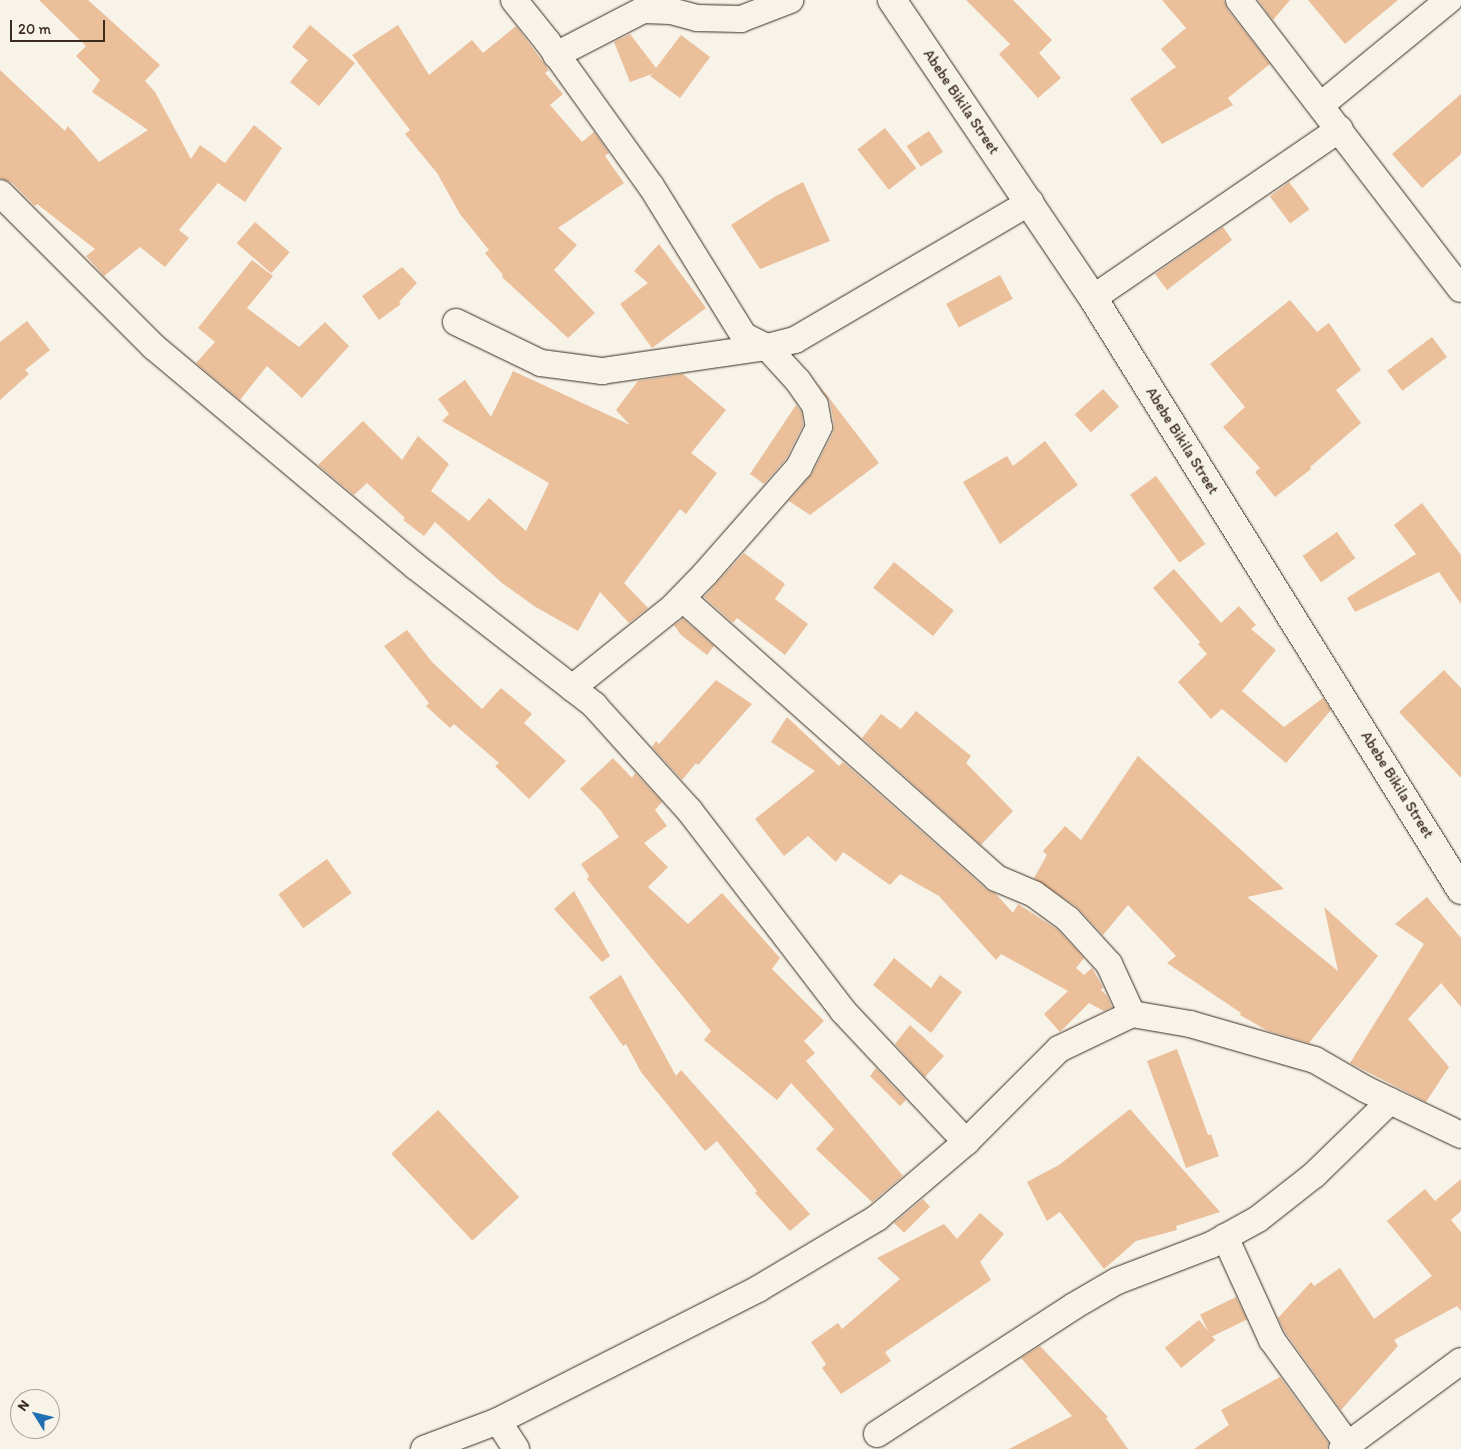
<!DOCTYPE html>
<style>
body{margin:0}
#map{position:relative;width:1461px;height:1449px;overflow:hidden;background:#f7f3e8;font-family:Itim,sans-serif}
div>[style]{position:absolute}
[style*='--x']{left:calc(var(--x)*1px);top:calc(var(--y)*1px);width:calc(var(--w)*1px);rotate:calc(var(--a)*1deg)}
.building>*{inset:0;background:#eabf9a;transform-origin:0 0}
.roads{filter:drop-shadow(0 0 1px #3b2a1e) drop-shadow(0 0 1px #3b2a1e)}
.street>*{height:26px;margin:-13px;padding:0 13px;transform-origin:13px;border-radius:13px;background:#f7f3e8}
.secondary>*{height:28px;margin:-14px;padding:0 14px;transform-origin:14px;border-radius:14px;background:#f7f3e8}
span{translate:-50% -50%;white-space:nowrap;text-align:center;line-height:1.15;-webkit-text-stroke:4.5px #f7f3e8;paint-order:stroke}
.street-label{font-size:15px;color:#3b2a1e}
.north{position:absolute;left:10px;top:1389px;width:50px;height:50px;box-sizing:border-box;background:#f7f3e8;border:1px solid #aca397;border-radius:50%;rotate:306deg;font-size:14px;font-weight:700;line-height:20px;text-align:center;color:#3b2a1e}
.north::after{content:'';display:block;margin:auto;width:18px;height:22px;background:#1f6fb2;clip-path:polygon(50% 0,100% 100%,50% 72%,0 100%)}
.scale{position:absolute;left:10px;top:20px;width:95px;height:22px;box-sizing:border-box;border:2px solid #3b2a1e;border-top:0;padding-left:6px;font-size:15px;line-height:18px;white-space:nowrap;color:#3b2a1e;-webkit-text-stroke:4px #f7f3e8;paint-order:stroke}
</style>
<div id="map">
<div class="building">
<i style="clip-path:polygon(39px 0,88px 0,160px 65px,145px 81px,155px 92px,191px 159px,200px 145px,225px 163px,254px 125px,282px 148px,245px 202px,218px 183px,179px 230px,189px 238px,165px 267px,140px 247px,104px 276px,86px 256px,95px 249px,37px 204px,35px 206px,11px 182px,0 178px,0 70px,65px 131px,68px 126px,99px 162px,148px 130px,92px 92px,100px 80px,76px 56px,86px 46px)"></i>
<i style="clip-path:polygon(966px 0,1013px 0,1052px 40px,1039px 53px,1061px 78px,1038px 98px,999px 54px,1010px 44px)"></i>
<i style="clip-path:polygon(1162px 0,1224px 0,1227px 9px,1270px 64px,1228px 98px,1233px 105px,1162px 144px,1130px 99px,1176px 67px,1161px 49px,1186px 28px)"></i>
<i style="clip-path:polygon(1258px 0,1290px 0,1273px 20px)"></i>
<i style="clip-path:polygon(1308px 0,1398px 0,1345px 44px)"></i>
<i style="clip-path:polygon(310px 25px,355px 63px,319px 106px,290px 82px,308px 60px,292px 47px)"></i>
<i style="clip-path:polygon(398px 25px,429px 75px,472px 40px,483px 53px,516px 26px,549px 70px,545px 73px,563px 94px,550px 105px,582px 142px,594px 132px,609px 153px,605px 156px,624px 183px,558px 228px,577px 245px,554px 270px,595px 313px,568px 338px,502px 277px,503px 275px,485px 253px,489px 250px,460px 214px,437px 173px,405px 134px,410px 130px,352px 55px)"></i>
<i style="clip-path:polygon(630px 34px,656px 68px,681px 35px,710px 57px,680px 98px,650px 76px,652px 74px,630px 82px,614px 42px)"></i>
<i style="clip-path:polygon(1461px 94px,1461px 154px,1422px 188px,1392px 154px)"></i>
<i style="left:885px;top:128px;width:51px;height:35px;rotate:52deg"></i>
<i style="left:929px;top:131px;width:25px;height:27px;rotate:56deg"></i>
<i style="clip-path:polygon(803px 182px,830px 241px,760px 269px,731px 225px,776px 196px)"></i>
<i style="left:1289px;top:182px;width:34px;height:24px;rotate:53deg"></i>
<i style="left:255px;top:222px;width:46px;height:28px;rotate:41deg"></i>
<i style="clip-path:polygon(1223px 227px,1232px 240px,1167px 290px,1155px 274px)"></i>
<i style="clip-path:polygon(659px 244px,706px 308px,652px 348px,620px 304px,648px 283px,634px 271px)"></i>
<i style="clip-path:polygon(252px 260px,273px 276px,247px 308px,299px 347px,325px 322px,349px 346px,302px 398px,267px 366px,240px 400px,196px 363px,215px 342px,198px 328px)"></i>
<i style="clip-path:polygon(402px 267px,417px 283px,399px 302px,401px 304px,379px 320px,362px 296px)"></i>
<i style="left:1000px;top:275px;width:27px;height:61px;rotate:62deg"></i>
<i style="clip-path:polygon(1290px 300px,1317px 332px,1329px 323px,1361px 370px,1336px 390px,1361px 423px,1310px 467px,1311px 469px,1275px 497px,1255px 472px,1260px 468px,1223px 427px,1245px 407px,1210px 364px)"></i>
<i style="clip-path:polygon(27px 321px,50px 350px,25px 370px,29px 374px,0 400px,0 342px)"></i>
<i style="left:1432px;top:337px;width:25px;height:56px;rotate:53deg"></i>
<i style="clip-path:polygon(513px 371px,630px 425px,616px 410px,638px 381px,683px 374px,726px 410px,691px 453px,717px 473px,686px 514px,680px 509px,624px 583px,648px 608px,629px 623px,600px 592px,578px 631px,534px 606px,502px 583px,435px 522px,424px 536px,403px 520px,405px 518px,367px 483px,354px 495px,318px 465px,363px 421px,402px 460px,418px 436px,449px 464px,431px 491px,469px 521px,489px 498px,526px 531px,549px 483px,442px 421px,449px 414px,438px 399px,465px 380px,491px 417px)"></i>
<i style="clip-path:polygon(816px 381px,879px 463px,810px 515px,789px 501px,812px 474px,833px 433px,834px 424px,830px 402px)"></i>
<i style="left:1103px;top:389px;width:24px;height:38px;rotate:48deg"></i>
<i style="clip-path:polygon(796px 405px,801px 411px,803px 425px,786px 459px,764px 484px,750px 474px)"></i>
<i style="clip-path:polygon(1045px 441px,1078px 485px,1000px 544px,963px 482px,1007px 456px,1013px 466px)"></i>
<i style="left:1156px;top:476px;width:84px;height:32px;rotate:54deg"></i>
<i style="clip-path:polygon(1422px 503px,1461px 555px,1461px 604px,1439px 572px,1355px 612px,1347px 598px,1416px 554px,1394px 525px)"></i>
<i style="left:1337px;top:532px;width:32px;height:42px;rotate:55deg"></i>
<i style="clip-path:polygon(744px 553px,785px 584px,775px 599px,808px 624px,785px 655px,737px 618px,733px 623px,704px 597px)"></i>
<i style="left:894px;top:562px;width:77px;height:33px;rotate:39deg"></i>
<i style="clip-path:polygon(1174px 569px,1221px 623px,1239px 606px,1256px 625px,1251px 629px,1276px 650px,1242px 691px,1284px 727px,1323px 698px,1331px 710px,1286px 763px,1222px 709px,1211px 719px,1178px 682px,1207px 654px,1198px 644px,1200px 642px,1153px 588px)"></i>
<i style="clip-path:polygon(683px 619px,714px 646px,707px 655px,681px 635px,674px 625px)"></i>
<i style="clip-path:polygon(407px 630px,432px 662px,482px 709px,501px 688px,532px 714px,524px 723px,566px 761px,529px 799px,495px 766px,499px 763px,454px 724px,450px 728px,426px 706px,429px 703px,384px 646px)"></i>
<i style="clip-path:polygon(1444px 670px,1461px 688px,1461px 778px,1399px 712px)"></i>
<i style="clip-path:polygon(716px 680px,752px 704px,698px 765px,696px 763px,682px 780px,652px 747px,656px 741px,659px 744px)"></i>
<i style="clip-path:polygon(916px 711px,971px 756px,966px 763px,1013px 811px,981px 845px,862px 738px,881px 714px,901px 729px)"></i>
<i style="clip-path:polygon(787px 717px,839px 766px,843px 762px,986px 889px,996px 894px,1013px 913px,1018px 904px,1058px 930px,1084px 958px,1076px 968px,1084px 975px,1092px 968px,1103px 987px,1101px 990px,1107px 996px,1112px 1007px,1104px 1011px,1089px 1003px,1060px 1032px,1044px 1014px,1068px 991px,1001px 954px,996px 960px,939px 896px,900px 874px,890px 885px,843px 852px,836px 862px,808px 836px,784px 856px,755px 819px,815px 771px,771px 742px)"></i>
<i style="clip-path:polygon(1138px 756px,1284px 889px,1247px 897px,1338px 971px,1324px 907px,1378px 956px,1309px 1043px,1268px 1031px,1240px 1015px,1241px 1013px,1167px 963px,1176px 956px,1128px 905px,1103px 935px,1077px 907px,1034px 878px,1047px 855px,1043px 851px,1065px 826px,1081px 840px)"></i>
<i style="clip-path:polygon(613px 758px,632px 778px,635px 773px,662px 802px,655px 810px,667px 826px,644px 843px,668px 867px,648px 887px,688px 924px,722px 893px,780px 958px,772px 969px,824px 1021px,804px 1041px,815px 1053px,806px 1061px,903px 1176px,872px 1202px,816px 1149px,834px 1129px,791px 1083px,777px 1100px,704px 1040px,711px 1031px,587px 879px,589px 876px,581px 864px,619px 837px,601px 811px,580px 789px)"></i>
<i style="left:327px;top:859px;width:42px;height:60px;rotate:54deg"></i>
<i style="clip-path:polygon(574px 891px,610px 956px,602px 962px,554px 909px)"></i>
<i style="clip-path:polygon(1427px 897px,1461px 938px,1461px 1007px,1441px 983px,1408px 1019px,1449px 1067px,1426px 1102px,1350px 1063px,1424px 944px,1395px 924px)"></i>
<i style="clip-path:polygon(894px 958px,931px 988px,940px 975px,962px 992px,931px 1033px,873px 985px)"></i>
<i style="clip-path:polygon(621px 975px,676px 1076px,681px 1070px,810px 1214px,790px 1231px,755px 1193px,757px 1191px,717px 1141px,705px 1151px,641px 1072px,626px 1044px,623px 1046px,589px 997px)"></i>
<i style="clip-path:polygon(910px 1025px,944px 1056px,925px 1077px,895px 1044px)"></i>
<i style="clip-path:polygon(1177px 1049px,1208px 1135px,1211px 1134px,1219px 1156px,1186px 1168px,1147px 1061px)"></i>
<i style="clip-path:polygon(876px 1068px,906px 1100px,900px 1106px,870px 1076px)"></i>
<i style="clip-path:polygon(1130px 1109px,1220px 1212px,1176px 1226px,1177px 1230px,1136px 1241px,1104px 1269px,1060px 1212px,1047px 1221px,1027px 1182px,1059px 1165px)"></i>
<i style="left:438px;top:1110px;width:119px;height:64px;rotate:47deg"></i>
<i style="clip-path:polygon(1461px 1179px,1461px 1211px,1451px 1220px,1461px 1232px,1461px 1311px,1457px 1306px,1394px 1340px,1398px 1346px,1341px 1410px,1285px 1332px,1278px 1318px,1311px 1282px,1314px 1286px,1340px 1268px,1374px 1319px,1432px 1276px,1387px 1221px,1425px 1189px,1435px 1201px)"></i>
<i style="clip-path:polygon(923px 1199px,930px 1207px,904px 1233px,894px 1223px)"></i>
<i style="clip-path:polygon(980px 1213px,1004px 1234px,980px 1262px,991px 1280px,885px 1352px,891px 1361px,841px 1394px,822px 1368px,826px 1364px,811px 1342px,838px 1323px,842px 1329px,900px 1279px,877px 1258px,944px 1224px,957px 1239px)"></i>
<i style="left:1236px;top:1297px;width:25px;height:40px;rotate:64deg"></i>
<i style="left:1199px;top:1320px;width:26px;height:44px;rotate:51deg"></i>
<i style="clip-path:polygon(1040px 1346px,1108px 1417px,1106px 1418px,1128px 1449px,1009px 1449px,1072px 1416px,1021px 1358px)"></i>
<i style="clip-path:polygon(1280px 1377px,1328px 1443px,1327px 1449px,1194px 1449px,1229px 1425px,1221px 1410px)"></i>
</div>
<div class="roads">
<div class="street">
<i style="--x:514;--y:0;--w:53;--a:51.2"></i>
<i style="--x:547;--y:41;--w:178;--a:54.4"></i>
<i style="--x:651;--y:186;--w:176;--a:58.2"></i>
<i style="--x:744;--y:336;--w:25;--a:26"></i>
<i style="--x:767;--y:347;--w:46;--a:47.6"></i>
<i style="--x:798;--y:381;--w:29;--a:55"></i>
<i style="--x:815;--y:405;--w:22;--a:80"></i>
<i style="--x:819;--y:427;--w:45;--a:116.6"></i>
<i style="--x:799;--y:467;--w:142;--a:131.3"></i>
<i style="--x:705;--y:574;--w:47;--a:134.1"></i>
<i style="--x:672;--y:608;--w:128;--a:141.3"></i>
<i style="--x:1239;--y:0;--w:364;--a:52.5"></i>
<i style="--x:556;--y:55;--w:98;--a:-27.3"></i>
<i style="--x:643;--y:10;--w:28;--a:2"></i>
<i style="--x:671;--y:11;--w:27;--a:15"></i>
<i style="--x:697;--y:18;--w:44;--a:1.3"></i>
<i style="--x:741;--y:19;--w:53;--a:-21.2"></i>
<i style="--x:1321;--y:105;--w:166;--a:-39.4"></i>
<i style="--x:0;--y:193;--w:218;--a:45"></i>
<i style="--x:154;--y:347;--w:341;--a:40"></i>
<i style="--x:415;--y:566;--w:227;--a:37.8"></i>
<i style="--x:594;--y:705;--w:142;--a:47.9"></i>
<i style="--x:689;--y:810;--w:253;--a:52.5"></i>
<i style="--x:843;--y:1011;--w:180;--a:46.8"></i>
<i style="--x:1093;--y:298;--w:299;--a:-34.4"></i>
<i style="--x:456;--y:322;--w:94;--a:25.8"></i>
<i style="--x:541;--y:363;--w:62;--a:7.5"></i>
<i style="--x:602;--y:371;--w:167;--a:-8.3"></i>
<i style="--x:767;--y:347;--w:29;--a:-14"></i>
<i style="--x:795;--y:340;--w:273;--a:-30.4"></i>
<i style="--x:682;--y:598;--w:421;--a:41.7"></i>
<i style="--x:996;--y:878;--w:41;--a:22.8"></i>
<i style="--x:1034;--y:894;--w:42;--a:36.3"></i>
<i style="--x:1068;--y:919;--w:61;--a:47.7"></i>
<i style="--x:1109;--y:964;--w:55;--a:65.3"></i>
<i style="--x:1225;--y:1237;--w:113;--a:65.5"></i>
<i style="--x:1272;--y:1340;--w:130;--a:54.1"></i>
<i style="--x:498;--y:1421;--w:33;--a:57"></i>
<i style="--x:877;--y:1434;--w:235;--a:-33"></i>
<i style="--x:1074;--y:1306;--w:50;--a:-30.2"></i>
<i style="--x:1117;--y:1281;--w:101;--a:-21"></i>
<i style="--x:1211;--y:1245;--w:54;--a:-29"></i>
<i style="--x:1258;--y:1219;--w:71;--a:-38.2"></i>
<i style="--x:1314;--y:1175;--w:106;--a:-44.2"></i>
<i style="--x:424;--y:1449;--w:79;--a:-20.7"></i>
<i style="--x:498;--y:1421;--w:292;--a:-26.9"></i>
<i style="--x:758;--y:1289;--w:139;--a:-30.8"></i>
<i style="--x:877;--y:1218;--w:117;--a:-40.5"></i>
<i style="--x:966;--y:1142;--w:132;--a:-45"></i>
<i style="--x:1059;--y:1049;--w:81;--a:-25.6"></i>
<i style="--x:1132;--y:1014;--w:59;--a:9.8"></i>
<i style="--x:1190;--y:1024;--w:130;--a:16.1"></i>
<i style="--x:1315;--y:1060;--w:58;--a:30.1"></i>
<i style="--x:1365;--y:1089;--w:106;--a:25.6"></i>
<i style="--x:1342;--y:1449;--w:148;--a:-36.5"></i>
</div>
<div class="secondary">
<i style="--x:892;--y:0;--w:359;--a:56"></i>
<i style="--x:1093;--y:298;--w:697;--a:58.13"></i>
</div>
</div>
<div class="street-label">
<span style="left:961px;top:102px;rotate:56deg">Abebe Bikila Street</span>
<span style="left:1182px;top:441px;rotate:58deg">Abebe Bikila Street</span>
<span style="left:1397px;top:785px;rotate:58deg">Abebe Bikila Street</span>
</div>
<div class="north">N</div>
<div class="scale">20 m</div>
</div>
